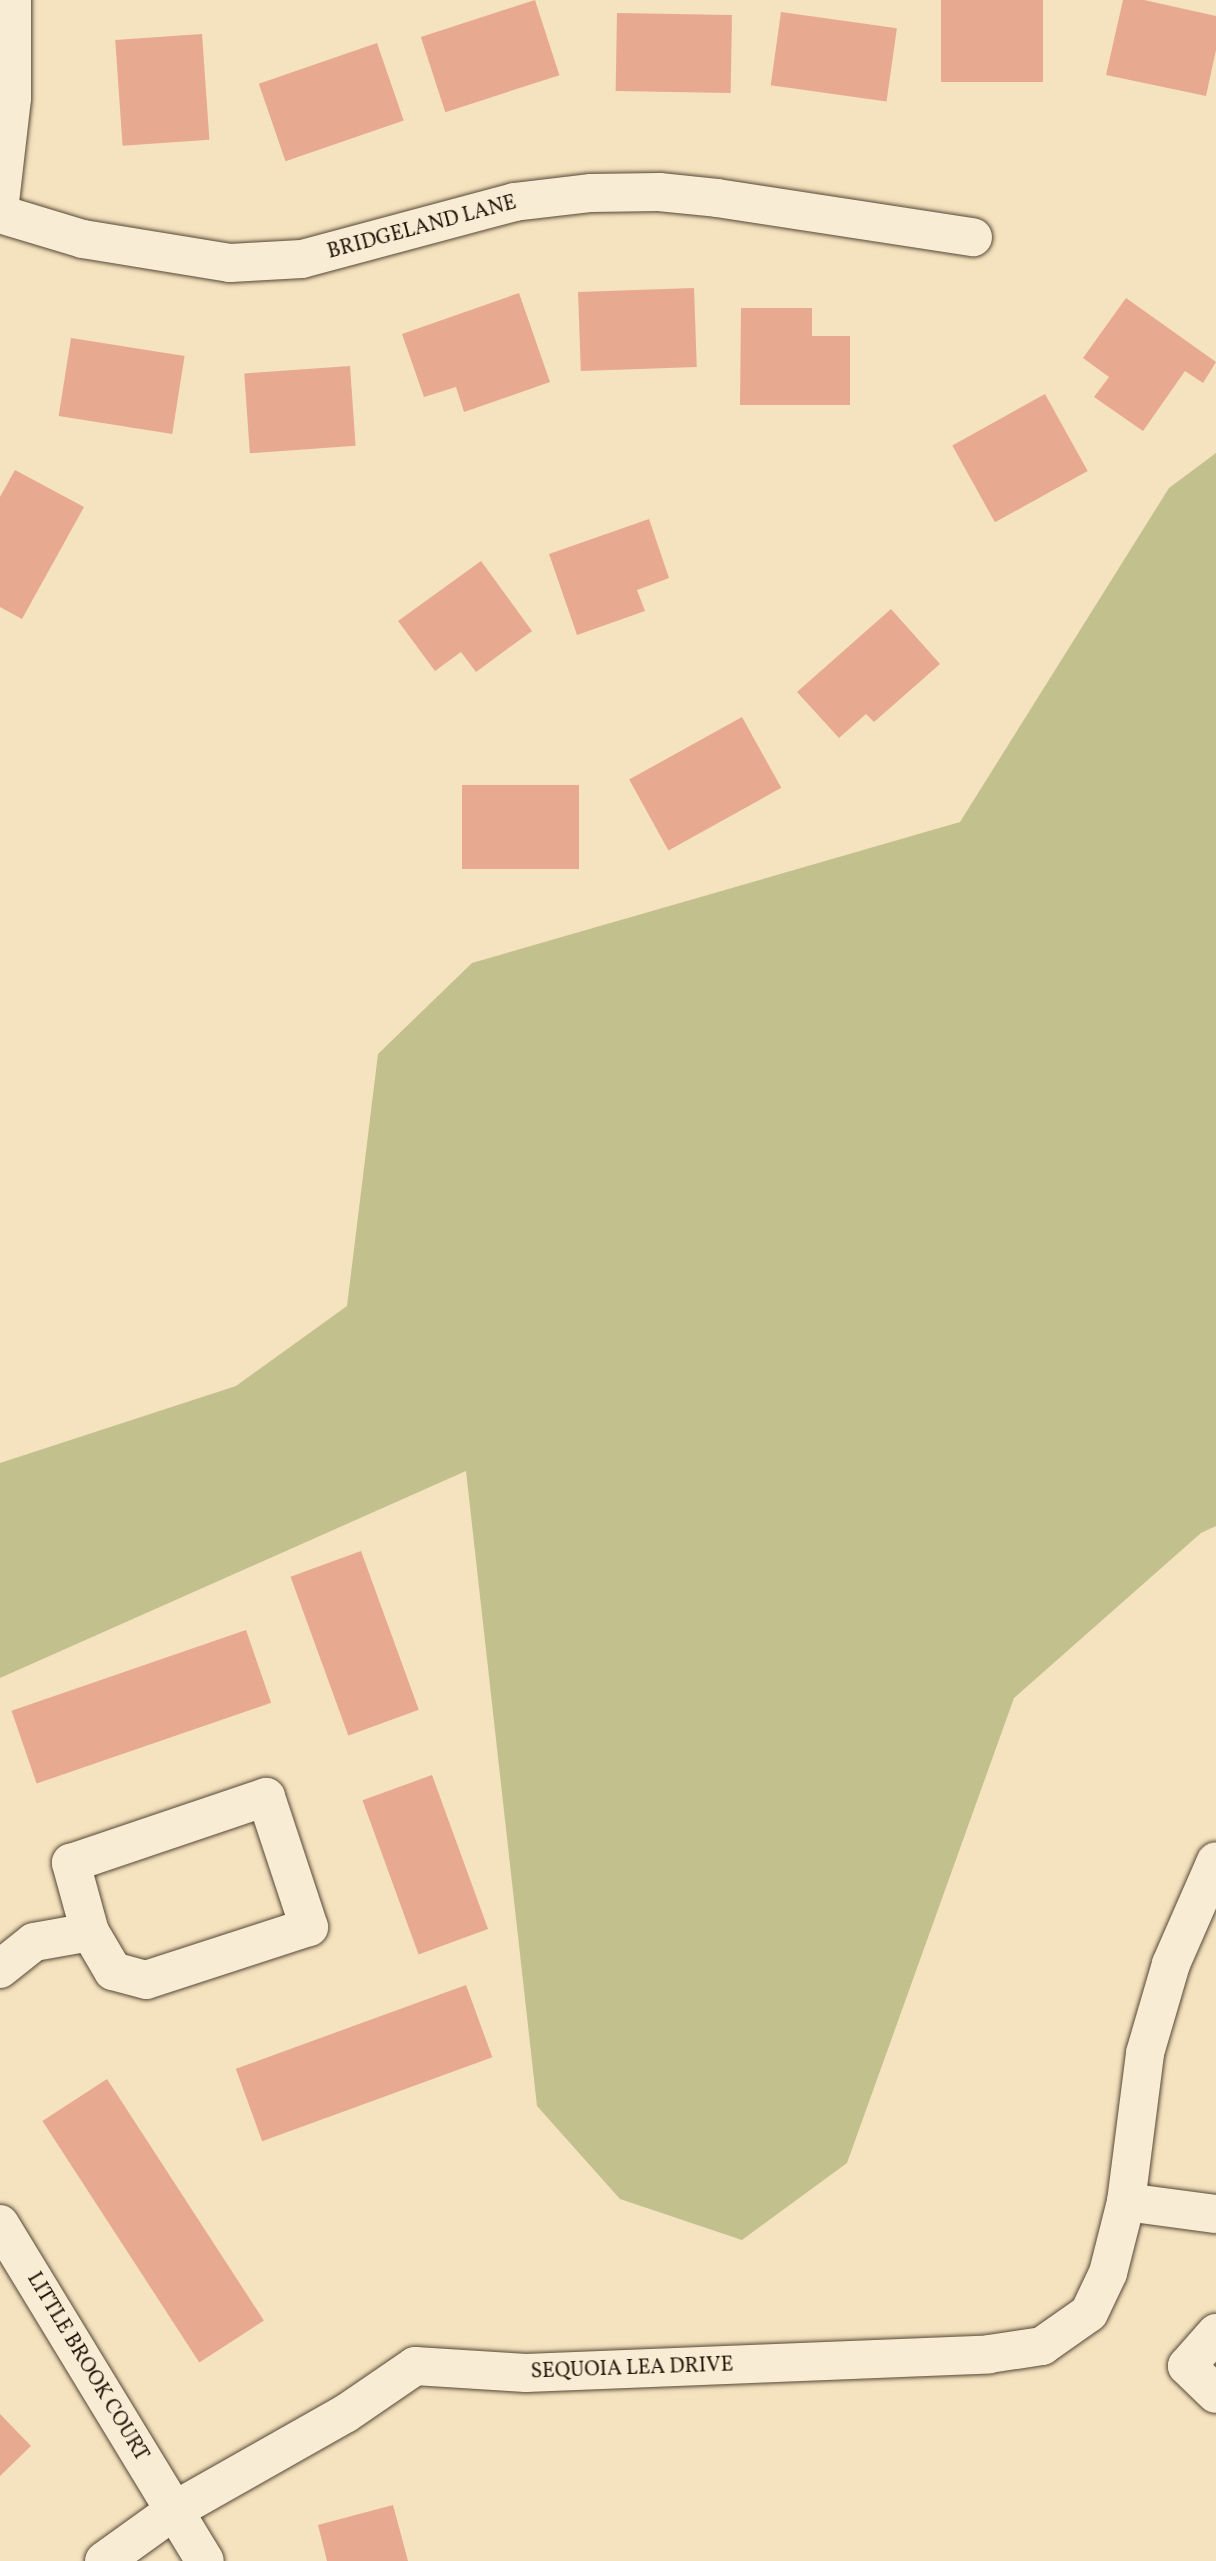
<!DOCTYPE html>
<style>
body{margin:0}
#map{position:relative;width:1216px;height:2561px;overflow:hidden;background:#f5e2be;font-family:Vollkorn,serif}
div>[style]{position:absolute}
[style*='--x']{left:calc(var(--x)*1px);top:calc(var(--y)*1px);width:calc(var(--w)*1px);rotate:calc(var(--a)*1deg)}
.green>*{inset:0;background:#c2c18d}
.building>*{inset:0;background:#e7aa91;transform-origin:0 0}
.roads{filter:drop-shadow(0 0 2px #564836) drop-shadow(0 0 2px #564836)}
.minor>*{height:38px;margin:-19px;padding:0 19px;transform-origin:19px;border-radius:19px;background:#f8ecd5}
span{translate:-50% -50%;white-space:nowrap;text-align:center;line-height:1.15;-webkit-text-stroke:7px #f8ecd5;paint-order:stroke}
.street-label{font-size:21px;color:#211508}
</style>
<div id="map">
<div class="green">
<i style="clip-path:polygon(1216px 453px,1216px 1526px,1201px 1533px,1014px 1698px,847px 2163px,742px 2240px,620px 2199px,537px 2106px,466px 1471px,0 1678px,0 1463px,236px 1386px,347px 1306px,378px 1054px,472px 963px,960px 822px,1169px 488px)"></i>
</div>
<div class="building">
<i style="left:535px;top:0;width:79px;height:120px;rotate:72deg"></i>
<i style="left:941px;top:0;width:102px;height:82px"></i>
<i style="clip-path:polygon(1123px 0,1144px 0,1216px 16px,1216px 50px,1206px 96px,1106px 75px)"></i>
<i style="left:781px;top:12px;width:117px;height:74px;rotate:8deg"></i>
<i style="left:617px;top:13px;width:115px;height:78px;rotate:1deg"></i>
<i style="left:202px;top:34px;width:106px;height:87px;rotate:86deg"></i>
<i style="left:377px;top:43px;width:82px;height:125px;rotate:71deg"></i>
<i style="left:694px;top:288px;width:79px;height:116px;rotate:88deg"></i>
<i style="clip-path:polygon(519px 293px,550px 382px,464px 412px,456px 387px,424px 397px,402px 334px)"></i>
<i style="clip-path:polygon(1126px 298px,1216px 362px,1203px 383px,1185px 371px,1143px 431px,1094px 397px,1109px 377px,1083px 358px)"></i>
<i style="clip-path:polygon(741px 308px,812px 308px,812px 336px,850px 336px,850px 405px,740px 405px)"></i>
<i style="left:71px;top:338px;width:115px;height:79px;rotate:9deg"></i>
<i style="left:350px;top:366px;width:80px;height:106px;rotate:86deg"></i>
<i style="left:1045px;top:394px;width:88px;height:106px;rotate:61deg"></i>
<i style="clip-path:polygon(15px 470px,84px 507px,22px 619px,0 607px,0 497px)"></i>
<i style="clip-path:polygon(649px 519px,669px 578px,637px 590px,645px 611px,577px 635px,549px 554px)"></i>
<i style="clip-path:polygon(481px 561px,532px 631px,476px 672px,461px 652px,435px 671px,398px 621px)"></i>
<i style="clip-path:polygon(891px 609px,940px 664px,874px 722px,866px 714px,839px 738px,797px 692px)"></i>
<i style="left:742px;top:717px;width:81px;height:129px;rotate:61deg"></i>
<i style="left:462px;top:785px;width:117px;height:84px"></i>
<i style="left:361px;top:1551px;width:169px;height:75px;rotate:70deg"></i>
<i style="left:246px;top:1630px;width:77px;height:248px;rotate:71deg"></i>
<i style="left:432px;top:1775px;width:164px;height:74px;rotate:70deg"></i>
<i style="left:466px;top:1985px;width:77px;height:245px;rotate:70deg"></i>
<i style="left:107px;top:2079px;width:288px;height:77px;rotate:57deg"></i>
<i style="clip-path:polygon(0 2414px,31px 2446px,0 2476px)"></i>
<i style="clip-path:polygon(393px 2505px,408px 2561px,327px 2561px,318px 2525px)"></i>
</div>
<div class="roads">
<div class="minor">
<i style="--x:0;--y:202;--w:105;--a:-83.4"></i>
<i style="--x:12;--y:98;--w:98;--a:-90"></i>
<i style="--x:0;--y:214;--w:87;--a:16.8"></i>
<i style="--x:83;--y:239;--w:149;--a:9.3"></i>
<i style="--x:230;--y:263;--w:72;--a:-3.2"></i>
<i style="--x:302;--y:259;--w:220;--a:-15"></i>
<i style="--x:514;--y:202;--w:78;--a:-6.7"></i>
<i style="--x:591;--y:193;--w:68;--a:-0.8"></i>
<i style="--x:659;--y:192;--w:58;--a:5.9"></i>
<i style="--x:717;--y:198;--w:259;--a:8.7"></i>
<i style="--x:266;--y:1797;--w:137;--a:71.7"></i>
<i style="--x:309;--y:1927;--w:171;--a:162"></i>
<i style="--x:146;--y:1980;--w:34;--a:-165"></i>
<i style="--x:113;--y:1971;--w:45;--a:-120.5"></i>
<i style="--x:90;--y:1932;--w:72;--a:-105.4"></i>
<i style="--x:71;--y:1863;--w:206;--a:-18.7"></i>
<i style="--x:0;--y:1969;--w:43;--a:-38.5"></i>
<i style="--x:34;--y:1942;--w:57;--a:-10.1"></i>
<i style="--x:1126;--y:2202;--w:91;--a:7.6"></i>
<i style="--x:0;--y:2224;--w:394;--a:58.7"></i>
<i style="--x:1216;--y:2333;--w:44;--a:131.3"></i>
<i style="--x:1187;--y:2366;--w:40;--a:44"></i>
<i style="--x:104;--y:2561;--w:87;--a:-35.7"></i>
<i style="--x:175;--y:2510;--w:195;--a:-29.5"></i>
<i style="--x:345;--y:2414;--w:85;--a:-34.4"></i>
<i style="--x:415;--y:2366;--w:111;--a:3.6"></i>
<i style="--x:526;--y:2373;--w:463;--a:-2.3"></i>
<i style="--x:989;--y:2354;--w:54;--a:-8.6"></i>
<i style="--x:1042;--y:2346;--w:57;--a:-35.1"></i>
<i style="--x:1089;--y:2313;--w:44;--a:-64.6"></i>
<i style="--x:1108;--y:2273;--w:73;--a:-75.8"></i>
<i style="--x:1126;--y:2202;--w:150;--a:-82.7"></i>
<i style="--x:1145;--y:2053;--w:93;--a:-73.7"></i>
<i style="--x:1171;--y:1964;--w:112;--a:-66.4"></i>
</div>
</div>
<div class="street-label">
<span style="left:422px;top:228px;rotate:-15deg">BRIDGELAND LANE</span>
<span style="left:87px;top:2367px;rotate:59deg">LITTLE BROOK COURT</span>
<span style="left:632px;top:2369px;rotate:-2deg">SEQUOIA LEA DRIVE</span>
</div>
</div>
